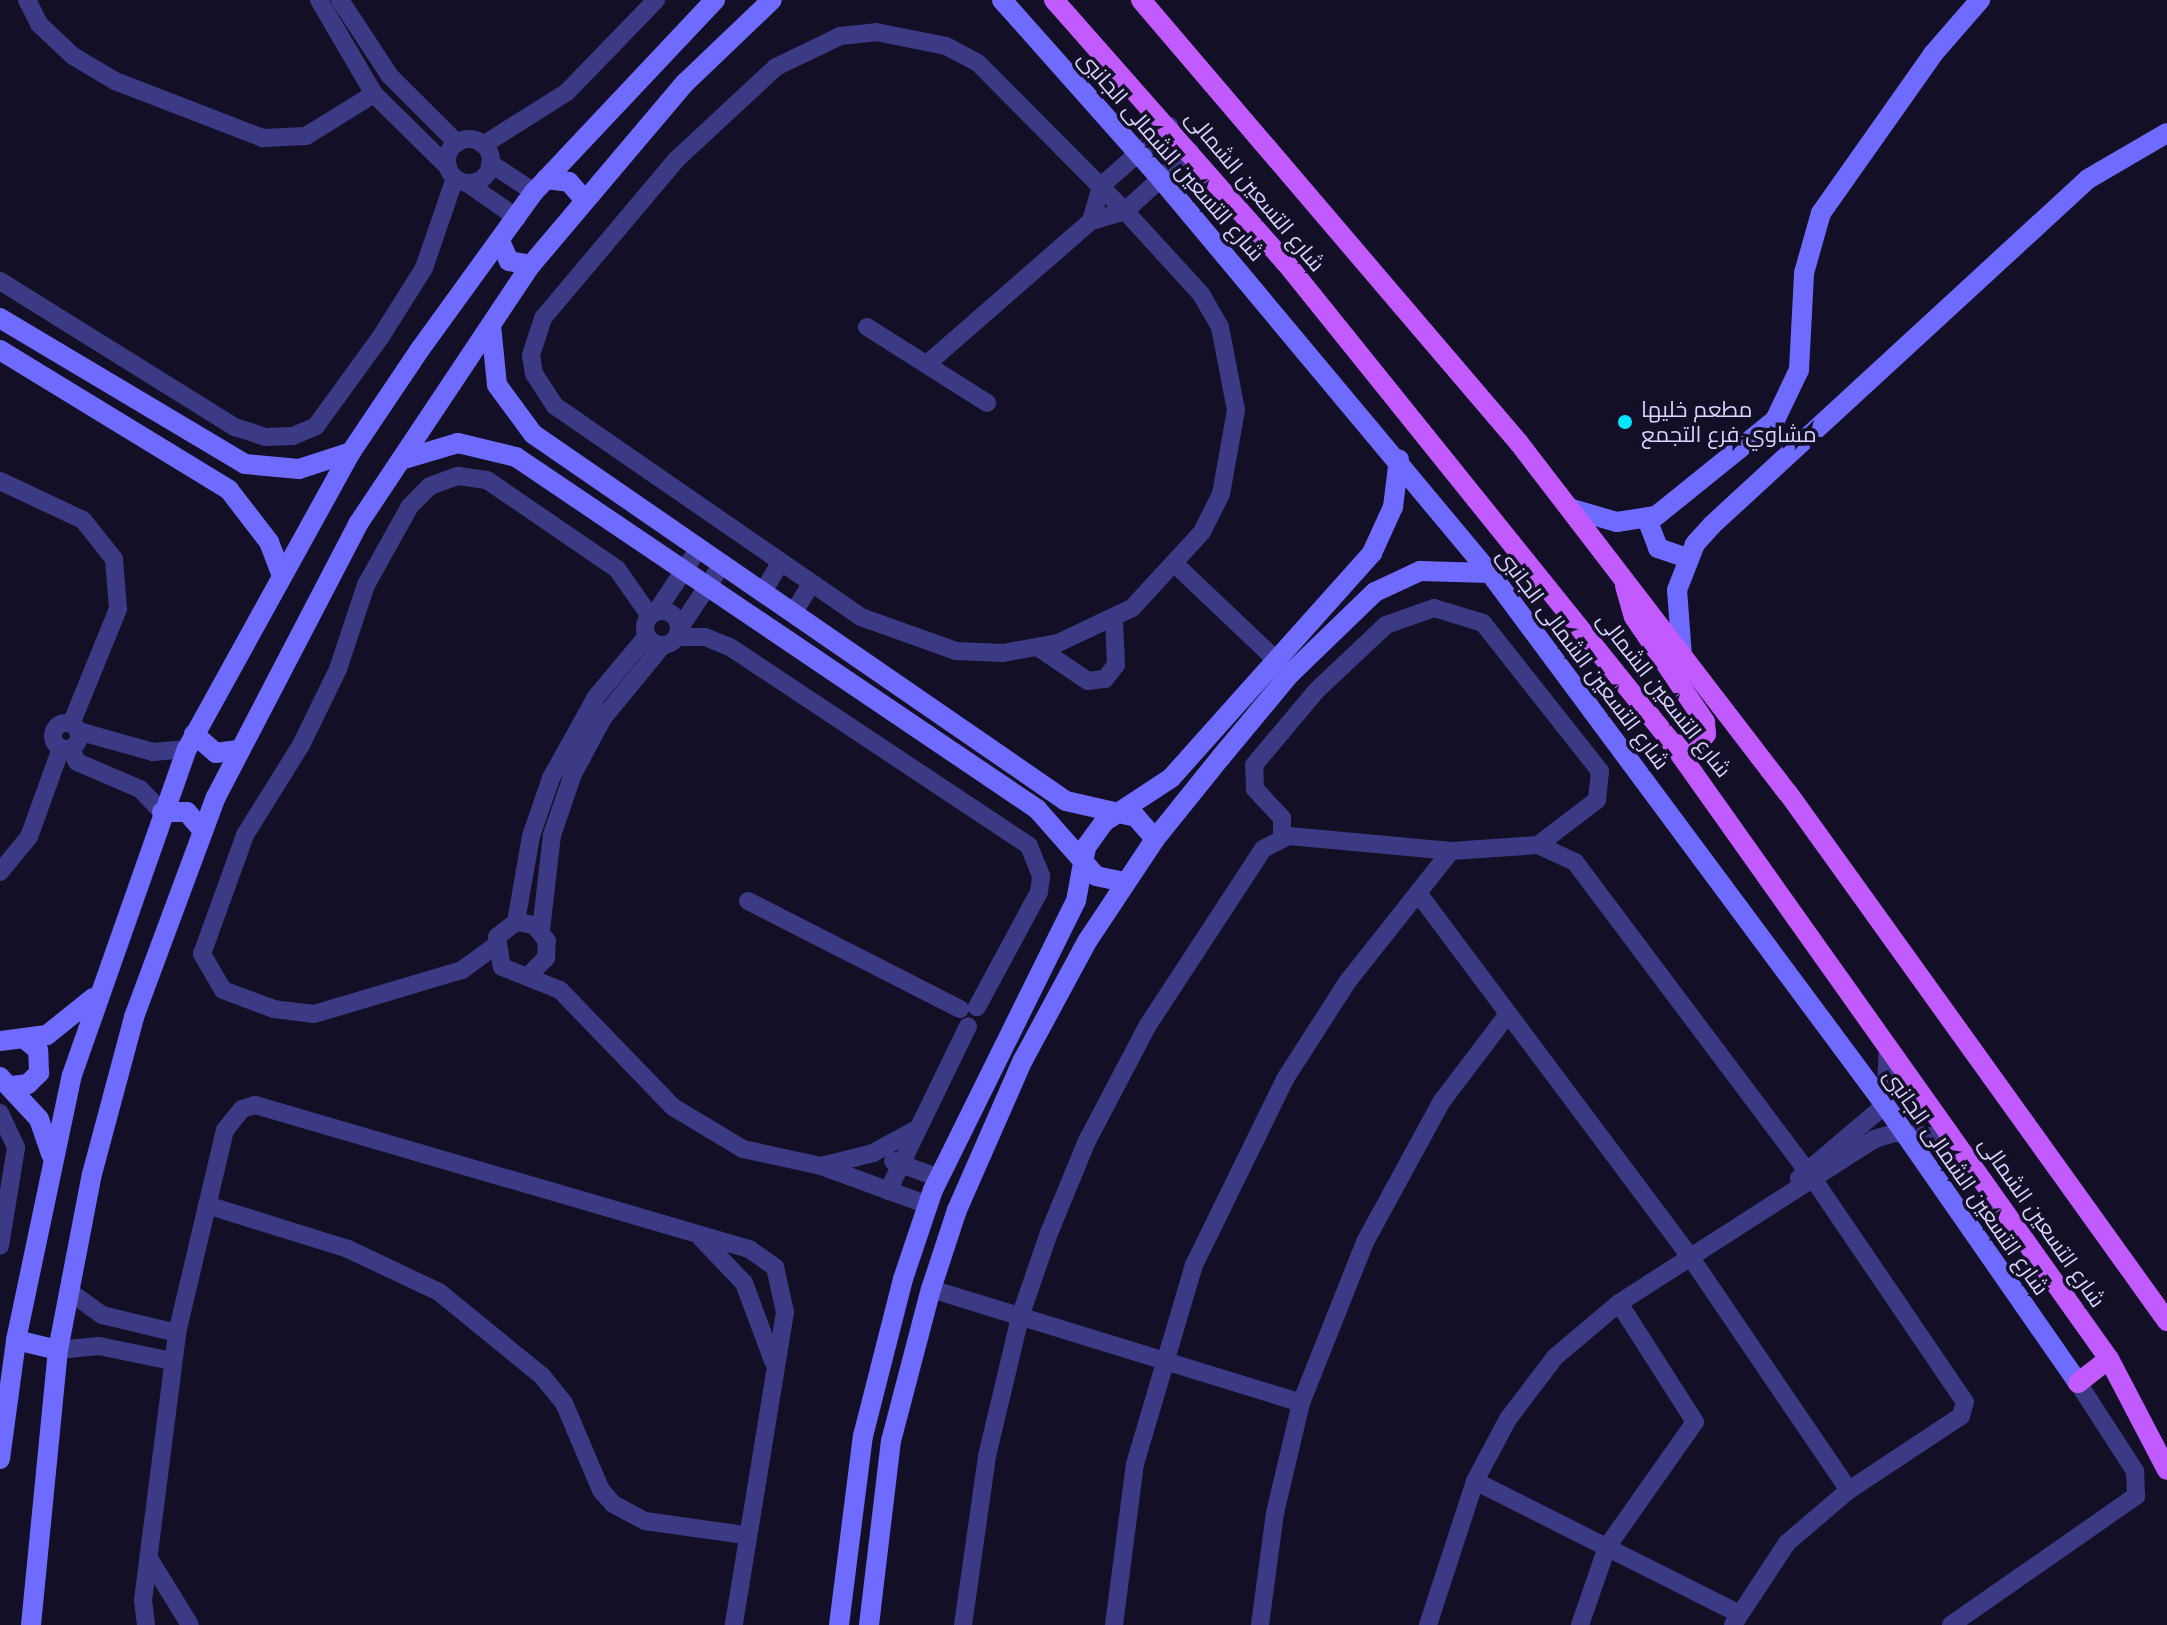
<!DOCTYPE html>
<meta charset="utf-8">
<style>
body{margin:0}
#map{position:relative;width:2167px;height:1625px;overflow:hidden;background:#130f26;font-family:Poppins,Cairo,sans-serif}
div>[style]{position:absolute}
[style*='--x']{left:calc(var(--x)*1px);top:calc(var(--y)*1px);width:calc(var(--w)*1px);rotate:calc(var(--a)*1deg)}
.street>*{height:18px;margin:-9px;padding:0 9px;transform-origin:9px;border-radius:9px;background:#3d3a85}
.street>.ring{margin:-9px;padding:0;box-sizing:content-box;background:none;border:18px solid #3d3a85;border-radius:50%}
.secondary>*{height:20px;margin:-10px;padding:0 10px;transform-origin:10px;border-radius:10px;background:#6f6bff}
.primary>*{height:20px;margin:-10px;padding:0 10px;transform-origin:10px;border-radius:10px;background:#c25bff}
.dots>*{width:22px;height:22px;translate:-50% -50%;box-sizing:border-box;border:4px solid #130f26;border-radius:50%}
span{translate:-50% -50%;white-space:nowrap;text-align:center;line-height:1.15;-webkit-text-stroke:7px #130f26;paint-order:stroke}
.street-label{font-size:22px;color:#d9d4ff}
.poi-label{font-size:22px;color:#d9d4ff}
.left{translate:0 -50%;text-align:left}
</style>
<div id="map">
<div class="street">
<i style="--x:27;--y:0;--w:27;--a:63"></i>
<i style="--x:39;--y:24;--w:47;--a:43.3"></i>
<i style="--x:73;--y:56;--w:49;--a:30.8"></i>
<i style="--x:115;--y:81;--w:159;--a:21.1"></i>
<i style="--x:263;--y:138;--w:43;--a:-2.7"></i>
<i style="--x:306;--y:136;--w:80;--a:-31.7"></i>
<i style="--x:319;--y:0;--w:109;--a:59.7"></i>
<i style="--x:374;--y:94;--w:104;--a:44.6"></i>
<i style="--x:340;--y:0;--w:91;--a:56.7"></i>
<i style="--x:390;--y:76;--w:95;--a:45"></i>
<i style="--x:876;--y:32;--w:71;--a:11.3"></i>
<i style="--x:946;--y:46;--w:36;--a:28"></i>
<i style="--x:978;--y:63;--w:209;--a:45.2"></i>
<i style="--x:1125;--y:211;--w:113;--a:47.5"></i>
<i style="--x:1201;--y:294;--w:38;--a:60"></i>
<i style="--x:1220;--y:327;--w:85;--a:79.1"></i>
<i style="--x:1236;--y:410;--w:85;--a:100.1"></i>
<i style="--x:1221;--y:494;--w:42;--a:116.6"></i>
<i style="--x:1202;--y:532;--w:103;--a:132.6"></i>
<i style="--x:1132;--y:608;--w:82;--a:154.7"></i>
<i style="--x:1058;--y:643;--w:56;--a:169.7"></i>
<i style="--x:1003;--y:653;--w:47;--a:-177.6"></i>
<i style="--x:956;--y:651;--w:101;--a:-160.3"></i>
<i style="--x:861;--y:617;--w:372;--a:-145.4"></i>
<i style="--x:555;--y:406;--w:38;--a:-123"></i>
<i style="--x:534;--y:374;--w:19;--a:-99"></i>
<i style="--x:531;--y:355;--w:39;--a:-72"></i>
<i style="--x:543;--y:318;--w:208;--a:-49.9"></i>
<i style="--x:677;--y:159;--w:135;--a:-42.9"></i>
<i style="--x:776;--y:67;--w:71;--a:-25.8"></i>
<i style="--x:840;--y:36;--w:36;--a:-6"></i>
<i class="ring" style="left:447px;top:139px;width:26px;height:26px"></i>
<i style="--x:483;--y:145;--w:99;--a:-32.2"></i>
<i style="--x:567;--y:92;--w:128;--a:-45.9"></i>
<i style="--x:490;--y:163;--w:53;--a:33.4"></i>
<i style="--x:467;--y:183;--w:61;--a:35"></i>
<i style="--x:1091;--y:221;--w:36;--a:-74"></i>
<i style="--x:1101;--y:186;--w:91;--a:-41.4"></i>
<i style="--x:0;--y:281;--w:277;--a:31.9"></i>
<i style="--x:235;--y:427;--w:33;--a:18"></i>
<i style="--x:266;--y:437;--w:27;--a:-2"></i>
<i style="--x:293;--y:436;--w:25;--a:-23"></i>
<i style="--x:316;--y:426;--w:109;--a:-54"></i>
<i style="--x:380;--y:338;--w:83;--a:-57.8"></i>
<i style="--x:424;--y:268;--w:95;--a:-71"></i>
<i style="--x:867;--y:327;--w:142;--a:32.3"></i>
<i style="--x:927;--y:364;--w:218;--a:-41.1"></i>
<i style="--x:1091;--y:221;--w:35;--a:-16"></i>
<i style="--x:1125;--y:211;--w:88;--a:-42.2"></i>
<i style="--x:0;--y:481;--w:92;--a:25.2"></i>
<i style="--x:83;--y:520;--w:50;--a:51.5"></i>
<i style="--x:114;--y:559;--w:50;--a:85.4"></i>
<i style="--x:118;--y:609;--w:124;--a:112.2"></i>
<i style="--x:1177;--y:566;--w:134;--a:43.5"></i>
<i style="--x:764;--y:590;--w:31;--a:-59"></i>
<i style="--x:795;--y:610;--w:31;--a:-58"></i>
<i class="ring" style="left:645px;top:611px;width:16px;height:16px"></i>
<i style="--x:656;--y:612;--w:77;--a:-56.1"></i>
<i style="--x:679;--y:629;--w:79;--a:-56.3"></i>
<i style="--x:676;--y:637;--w:29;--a:0"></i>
<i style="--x:705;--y:637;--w:27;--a:22"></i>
<i style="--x:730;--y:647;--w:359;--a:33.6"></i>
<i style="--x:1029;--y:846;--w:32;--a:68"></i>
<i style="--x:1041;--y:876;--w:16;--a:97"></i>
<i style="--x:1039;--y:892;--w:131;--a:118.3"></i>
<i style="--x:1039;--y:648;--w:59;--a:34"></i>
<i style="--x:1088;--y:681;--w:17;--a:-7"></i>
<i style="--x:1105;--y:679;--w:18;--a:-52"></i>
<i style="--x:1116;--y:665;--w:46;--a:-92.5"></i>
<i class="ring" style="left:53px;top:723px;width:8px;height:8px"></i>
<i style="--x:78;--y:731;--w:78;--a:15.6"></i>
<i style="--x:153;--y:752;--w:34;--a:-5"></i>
<i style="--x:71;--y:748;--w:15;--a:67"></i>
<i style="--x:77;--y:762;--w:69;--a:23.2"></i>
<i style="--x:140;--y:789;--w:32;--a:46"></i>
<i style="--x:1282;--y:837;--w:19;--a:-90"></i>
<i style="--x:1282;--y:818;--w:40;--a:-133"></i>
<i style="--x:1255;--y:789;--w:24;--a:-92"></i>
<i style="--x:1254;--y:765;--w:97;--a:-50"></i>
<i style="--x:1316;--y:691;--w:96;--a:-43.3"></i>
<i style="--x:1386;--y:625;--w:51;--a:-19.5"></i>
<i style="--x:1434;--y:608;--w:51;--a:17"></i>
<i style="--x:1483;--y:623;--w:189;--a:51.7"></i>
<i style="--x:1600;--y:771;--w:29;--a:96"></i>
<i style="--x:1597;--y:800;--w:74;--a:142.7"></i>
<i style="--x:0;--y:872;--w:45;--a:-50.4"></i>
<i style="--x:29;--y:837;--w:95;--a:-70.2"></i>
<i style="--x:1418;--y:893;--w:452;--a:53.2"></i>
<i style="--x:1689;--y:1255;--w:284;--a:55.8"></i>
<i style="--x:748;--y:901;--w:238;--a:27"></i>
<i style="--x:516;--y:922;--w:87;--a:-80.1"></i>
<i style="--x:531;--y:836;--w:61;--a:-71"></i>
<i style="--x:551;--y:778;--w:93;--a:-60.9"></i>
<i style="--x:596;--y:697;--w:80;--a:-50.1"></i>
<i style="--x:541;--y:930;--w:96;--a:-83.4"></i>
<i style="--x:552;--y:835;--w:65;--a:-71"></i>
<i style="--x:573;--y:774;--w:64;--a:-61.8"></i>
<i style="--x:603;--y:718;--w:94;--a:-50.6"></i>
<i style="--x:495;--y:946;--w:41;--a:144"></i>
<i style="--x:462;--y:970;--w:154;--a:163.4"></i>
<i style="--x:314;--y:1014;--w:40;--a:-172.9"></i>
<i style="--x:274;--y:1009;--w:54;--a:-159.6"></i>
<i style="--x:223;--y:990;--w:42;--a:-120.3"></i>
<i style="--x:202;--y:954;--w:127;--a:-70.1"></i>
<i style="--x:245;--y:835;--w:106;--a:-58.1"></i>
<i style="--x:301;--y:745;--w:85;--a:-64"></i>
<i style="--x:338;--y:669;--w:89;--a:-71.6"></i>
<i style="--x:366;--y:585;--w:90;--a:-60.9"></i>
<i style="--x:410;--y:506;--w:28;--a:-45"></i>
<i style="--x:430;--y:486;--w:30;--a:-20"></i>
<i style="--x:458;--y:476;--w:29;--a:8"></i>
<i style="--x:487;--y:480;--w:158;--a:34.4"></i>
<i style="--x:617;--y:569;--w:57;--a:54.9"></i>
<i style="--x:530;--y:974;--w:23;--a:-45"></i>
<i style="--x:546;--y:958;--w:17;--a:-87"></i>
<i style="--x:547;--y:941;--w:21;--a:-129"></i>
<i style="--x:534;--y:925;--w:18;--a:-171"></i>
<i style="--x:516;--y:922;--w:24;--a:142"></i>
<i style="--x:497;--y:937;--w:30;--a:81"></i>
<i style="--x:502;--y:967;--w:62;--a:21.6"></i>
<i style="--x:560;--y:990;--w:163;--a:46"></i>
<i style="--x:673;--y:1107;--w:82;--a:31"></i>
<i style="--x:743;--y:1149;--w:80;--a:12.3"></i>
<i style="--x:821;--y:1166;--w:54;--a:-14"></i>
<i style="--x:873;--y:1153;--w:48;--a:-28.7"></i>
<i style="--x:0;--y:1113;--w:38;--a:65"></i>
<i style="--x:16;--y:1148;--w:99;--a:99.3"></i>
<i style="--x:893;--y:1161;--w:49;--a:20.3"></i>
<i style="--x:821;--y:1166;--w:114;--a:20"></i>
<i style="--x:1799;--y:1178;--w:113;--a:-40.3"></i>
<i style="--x:1885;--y:1105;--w:59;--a:-87.1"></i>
<i style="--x:888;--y:1191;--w:183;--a:-64.1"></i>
<i style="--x:207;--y:1205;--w:148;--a:17.3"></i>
<i style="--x:348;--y:1249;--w:101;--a:25.3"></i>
<i style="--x:439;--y:1292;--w:133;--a:39.2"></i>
<i style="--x:542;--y:1376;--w:35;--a:51"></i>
<i style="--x:564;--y:1403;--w:95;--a:67"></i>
<i style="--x:601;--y:1490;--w:18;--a:49"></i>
<i style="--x:613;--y:1504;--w:36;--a:28"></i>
<i style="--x:645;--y:1521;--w:101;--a:8"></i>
<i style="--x:701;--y:1238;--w:62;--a:46.3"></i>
<i style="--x:744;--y:1283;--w:83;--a:69.6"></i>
<i style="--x:931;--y:1289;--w:387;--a:17.1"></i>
<i style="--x:69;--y:1291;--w:41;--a:36"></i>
<i style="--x:102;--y:1315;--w:77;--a:13.5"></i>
<i style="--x:58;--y:1350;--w:41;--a:-5.6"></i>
<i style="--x:99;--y:1346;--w:75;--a:11.6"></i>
<i style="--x:1475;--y:1481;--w:293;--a:26.7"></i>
<i style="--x:150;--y:1560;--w:76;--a:58.4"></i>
<i style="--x:146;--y:1625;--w:25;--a:-97"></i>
<i style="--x:143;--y:1600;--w:269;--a:-82.7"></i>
<i style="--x:177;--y:1333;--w:209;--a:-76.7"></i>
<i style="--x:225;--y:1130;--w:27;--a:-51"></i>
<i style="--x:242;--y:1109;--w:14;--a:-17"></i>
<i style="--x:255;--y:1105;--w:515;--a:16.25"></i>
<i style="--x:749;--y:1249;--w:32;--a:35"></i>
<i style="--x:775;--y:1267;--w:46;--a:77.5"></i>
<i style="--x:785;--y:1312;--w:317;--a:99.3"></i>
<i style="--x:963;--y:1625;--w:171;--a:-81.9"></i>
<i style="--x:987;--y:1456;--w:143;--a:-76.6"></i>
<i style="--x:1020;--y:1317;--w:89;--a:-71"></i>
<i style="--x:1049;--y:1233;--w:100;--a:-67.6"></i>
<i style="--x:1087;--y:1141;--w:131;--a:-62.3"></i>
<i style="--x:1148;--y:1025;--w:210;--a:-56.8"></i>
<i style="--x:1263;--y:849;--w:29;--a:-27"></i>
<i style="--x:1289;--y:836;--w:163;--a:5.3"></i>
<i style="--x:1451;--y:851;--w:87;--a:-3.9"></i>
<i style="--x:1538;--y:845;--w:41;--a:24.7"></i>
<i style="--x:1575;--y:862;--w:398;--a:53.1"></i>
<i style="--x:1814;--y:1180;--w:268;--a:55.8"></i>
<i style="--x:1965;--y:1402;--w:15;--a:106"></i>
<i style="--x:1961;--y:1416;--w:134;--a:146.5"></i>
<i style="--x:1849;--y:1490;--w:82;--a:139.5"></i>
<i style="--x:1787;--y:1543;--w:98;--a:123.4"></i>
<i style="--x:1114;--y:1625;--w:162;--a:-82.6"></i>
<i style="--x:1135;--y:1464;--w:208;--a:-73.5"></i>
<i style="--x:1194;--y:1265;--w:207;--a:-63.9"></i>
<i style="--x:1285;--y:1079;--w:117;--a:-57.3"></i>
<i style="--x:1348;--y:981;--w:166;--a:-51.6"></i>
<i style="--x:1260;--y:1625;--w:113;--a:-82.4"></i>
<i style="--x:1275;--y:1513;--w:113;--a:-76.7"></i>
<i style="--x:1301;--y:1403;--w:173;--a:-68.3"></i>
<i style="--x:1365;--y:1242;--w:161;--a:-61.4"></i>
<i style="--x:1442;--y:1101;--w:109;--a:-52.8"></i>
<i style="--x:1428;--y:1625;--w:151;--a:-71.9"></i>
<i style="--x:1475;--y:1481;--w:70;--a:-62"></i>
<i style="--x:1508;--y:1419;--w:78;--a:-52.8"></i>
<i style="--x:1555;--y:1357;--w:84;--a:-40.2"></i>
<i style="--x:1619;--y:1303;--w:303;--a:-32.7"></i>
<i style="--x:1874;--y:1139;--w:22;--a:-16"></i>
<i style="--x:1895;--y:1133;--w:58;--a:4.9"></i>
<i style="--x:1580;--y:1625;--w:83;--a:-70.9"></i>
<i style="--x:1607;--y:1547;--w:153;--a:-54.9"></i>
<i style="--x:1695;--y:1422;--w:141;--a:-122.6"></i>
<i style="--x:1951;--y:1625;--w:226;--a:-34.9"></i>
<i style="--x:2136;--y:1496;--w:25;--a:-92"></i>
<i style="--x:2135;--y:1471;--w:105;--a:-122.9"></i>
</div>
<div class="secondary">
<i style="--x:1002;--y:0;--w:239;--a:48.4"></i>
<i style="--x:1161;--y:179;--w:513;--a:50.14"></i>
<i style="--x:1490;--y:573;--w:663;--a:53.41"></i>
<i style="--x:1885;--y:1105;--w:338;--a:55.2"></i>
<i style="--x:546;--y:179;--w:23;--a:7"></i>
<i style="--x:569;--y:182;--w:23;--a:49"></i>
<i style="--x:500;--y:241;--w:22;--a:66"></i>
<i style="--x:509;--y:261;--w:22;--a:10"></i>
<i style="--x:0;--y:318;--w:285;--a:30.8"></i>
<i style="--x:245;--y:464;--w:54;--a:5.3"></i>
<i style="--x:299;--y:469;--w:55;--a:-18.1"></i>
<i style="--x:491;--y:325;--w:60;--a:84.3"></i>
<i style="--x:497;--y:385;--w:61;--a:53.7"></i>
<i style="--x:533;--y:434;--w:647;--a:34.55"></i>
<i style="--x:1066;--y:801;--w:72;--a:12.9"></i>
<i style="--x:1136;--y:817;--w:29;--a:49"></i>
<i style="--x:0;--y:350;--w:268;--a:31.4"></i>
<i style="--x:229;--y:490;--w:66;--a:52.4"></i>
<i style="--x:269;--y:542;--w:33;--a:69"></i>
<i style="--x:401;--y:460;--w:59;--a:-16.6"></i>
<i style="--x:458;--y:443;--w:60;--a:13.6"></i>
<i style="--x:516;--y:457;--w:629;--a:34.04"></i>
<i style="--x:1037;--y:809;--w:89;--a:48.6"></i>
<i style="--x:1096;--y:876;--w:30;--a:12"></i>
<i style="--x:1569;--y:508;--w:50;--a:16.3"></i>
<i style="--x:1617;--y:522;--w:39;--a:-9"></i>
<i style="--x:1656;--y:516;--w:153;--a:-38.9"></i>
<i style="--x:1775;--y:420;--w:55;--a:-64.4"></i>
<i style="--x:1799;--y:370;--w:97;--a:-87"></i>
<i style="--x:1804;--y:273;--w:62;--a:-74.2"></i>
<i style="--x:1821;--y:213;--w:194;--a:-54.8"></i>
<i style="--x:1933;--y:54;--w:72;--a:-49"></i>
<i style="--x:1647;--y:519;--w:31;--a:69"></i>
<i style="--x:1658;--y:548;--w:31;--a:19"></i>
<i style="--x:1682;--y:656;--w:66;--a:-94.3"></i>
<i style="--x:1677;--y:590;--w:49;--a:-68.6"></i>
<i style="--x:1695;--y:544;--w:25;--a:-48"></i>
<i style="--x:1712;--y:525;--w:511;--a:-42.62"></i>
<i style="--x:2088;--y:179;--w:91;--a:-30.2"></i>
<i style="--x:194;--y:734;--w:29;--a:41"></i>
<i style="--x:216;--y:753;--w:22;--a:-8"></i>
<i style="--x:162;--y:812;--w:25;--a:0"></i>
<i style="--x:187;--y:812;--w:25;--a:50"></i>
<i style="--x:0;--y:1041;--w:47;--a:-7.3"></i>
<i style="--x:47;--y:1035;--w:59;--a:-38.8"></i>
<i style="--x:0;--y:1077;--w:57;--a:47.1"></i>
<i style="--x:39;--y:1119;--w:37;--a:71"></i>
<i style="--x:13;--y:1086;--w:15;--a:-8"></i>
<i style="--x:28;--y:1084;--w:16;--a:-45"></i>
<i style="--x:39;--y:1073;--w:23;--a:-92"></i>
<i style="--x:38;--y:1050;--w:16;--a:-140"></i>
<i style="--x:16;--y:1340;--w:43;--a:13.4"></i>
<i style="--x:0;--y:1459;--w:120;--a:-82.3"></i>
<i style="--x:16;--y:1340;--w:271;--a:-78.1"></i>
<i style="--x:72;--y:1075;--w:346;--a:-70.6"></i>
<i style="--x:187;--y:749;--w:339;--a:-61.1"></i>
<i style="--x:351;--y:452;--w:125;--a:-56.1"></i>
<i style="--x:421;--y:348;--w:193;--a:-54.1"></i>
<i style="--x:534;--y:192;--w:264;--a:-46.7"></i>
<i style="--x:31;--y:1625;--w:276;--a:-84.4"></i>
<i style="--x:58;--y:1350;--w:179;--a:-79.1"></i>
<i style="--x:92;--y:1174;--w:163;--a:-75"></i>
<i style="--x:134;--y:1017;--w:235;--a:-69.6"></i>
<i style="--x:216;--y:797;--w:308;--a:-62.5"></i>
<i style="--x:358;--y:524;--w:311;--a:-56.3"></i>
<i style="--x:531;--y:265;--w:238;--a:-49.8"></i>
<i style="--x:685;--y:83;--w:120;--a:-43.7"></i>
<i style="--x:839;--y:1625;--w:191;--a:-82.8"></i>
<i style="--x:863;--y:1436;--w:162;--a:-75.7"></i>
<i style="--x:903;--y:1279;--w:94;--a:-71.4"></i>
<i style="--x:933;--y:1190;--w:322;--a:-63.7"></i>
<i style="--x:1076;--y:901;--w:55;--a:-79.5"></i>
<i style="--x:1086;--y:847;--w:31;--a:-54"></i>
<i style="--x:1104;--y:822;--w:80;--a:-33.3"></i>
<i style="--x:1171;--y:778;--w:302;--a:-48.2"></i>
<i style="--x:1372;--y:553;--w:51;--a:-65.5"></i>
<i style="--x:1393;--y:507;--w:48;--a:-82.9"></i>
<i style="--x:869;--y:1625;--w:185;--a:-83.2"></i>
<i style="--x:891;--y:1441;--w:157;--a:-75.3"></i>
<i style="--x:931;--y:1289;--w:83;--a:-71.8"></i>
<i style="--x:957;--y:1210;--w:164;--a:-66.3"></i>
<i style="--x:1023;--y:1060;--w:136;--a:-61.6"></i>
<i style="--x:1088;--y:940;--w:121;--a:-56.4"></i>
<i style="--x:1155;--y:839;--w:105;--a:-51.2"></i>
<i style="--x:1221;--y:757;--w:108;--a:-50.3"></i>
<i style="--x:1290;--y:674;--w:118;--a:-44"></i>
<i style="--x:1375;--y:592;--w:50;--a:-25"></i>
<i style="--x:1420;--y:571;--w:70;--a:1.6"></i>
</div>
<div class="primary">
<i style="--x:1054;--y:0;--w:351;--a:48.6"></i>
<i style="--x:1286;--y:263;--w:616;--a:51.19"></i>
<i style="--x:1672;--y:743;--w:755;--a:54.65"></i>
<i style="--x:2109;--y:1359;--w:125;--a:62.4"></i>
<i style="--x:1141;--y:0;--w:582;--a:49.53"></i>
<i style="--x:1519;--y:443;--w:441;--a:52.5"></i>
<i style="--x:1788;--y:793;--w:650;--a:54.33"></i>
<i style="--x:1625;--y:586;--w:32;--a:74"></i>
<i style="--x:1634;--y:617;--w:127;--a:55.9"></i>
<i style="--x:1705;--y:722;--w:12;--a:85"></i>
<i style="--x:1706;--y:734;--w:18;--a:128"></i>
<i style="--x:1695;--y:748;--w:24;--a:-168"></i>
<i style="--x:2078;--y:1383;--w:39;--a:-38"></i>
</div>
<div class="dots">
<i style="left:1625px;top:422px;background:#00e5ff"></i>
</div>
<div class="street-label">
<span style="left:1171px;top:156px;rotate:49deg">شارع التسعين الشمالى الجانبى</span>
<span style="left:1255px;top:191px;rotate:50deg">شارع التسعين الشمالى</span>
<span style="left:1583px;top:659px;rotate:53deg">شارع التسعين الشمالى الجانبى</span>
<span style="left:1664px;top:695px;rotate:52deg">شارع التسعين الشمالى</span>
<span style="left:1966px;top:1182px;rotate:55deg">شارع التسعين الشمالى الجانبى</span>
<span style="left:2042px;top:1222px;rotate:55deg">شارع التسعين الشمالى</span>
</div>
<div class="poi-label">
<span class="left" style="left:1641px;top:422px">مطعم خليها<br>مشاوي فرع التجمع</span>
</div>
</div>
